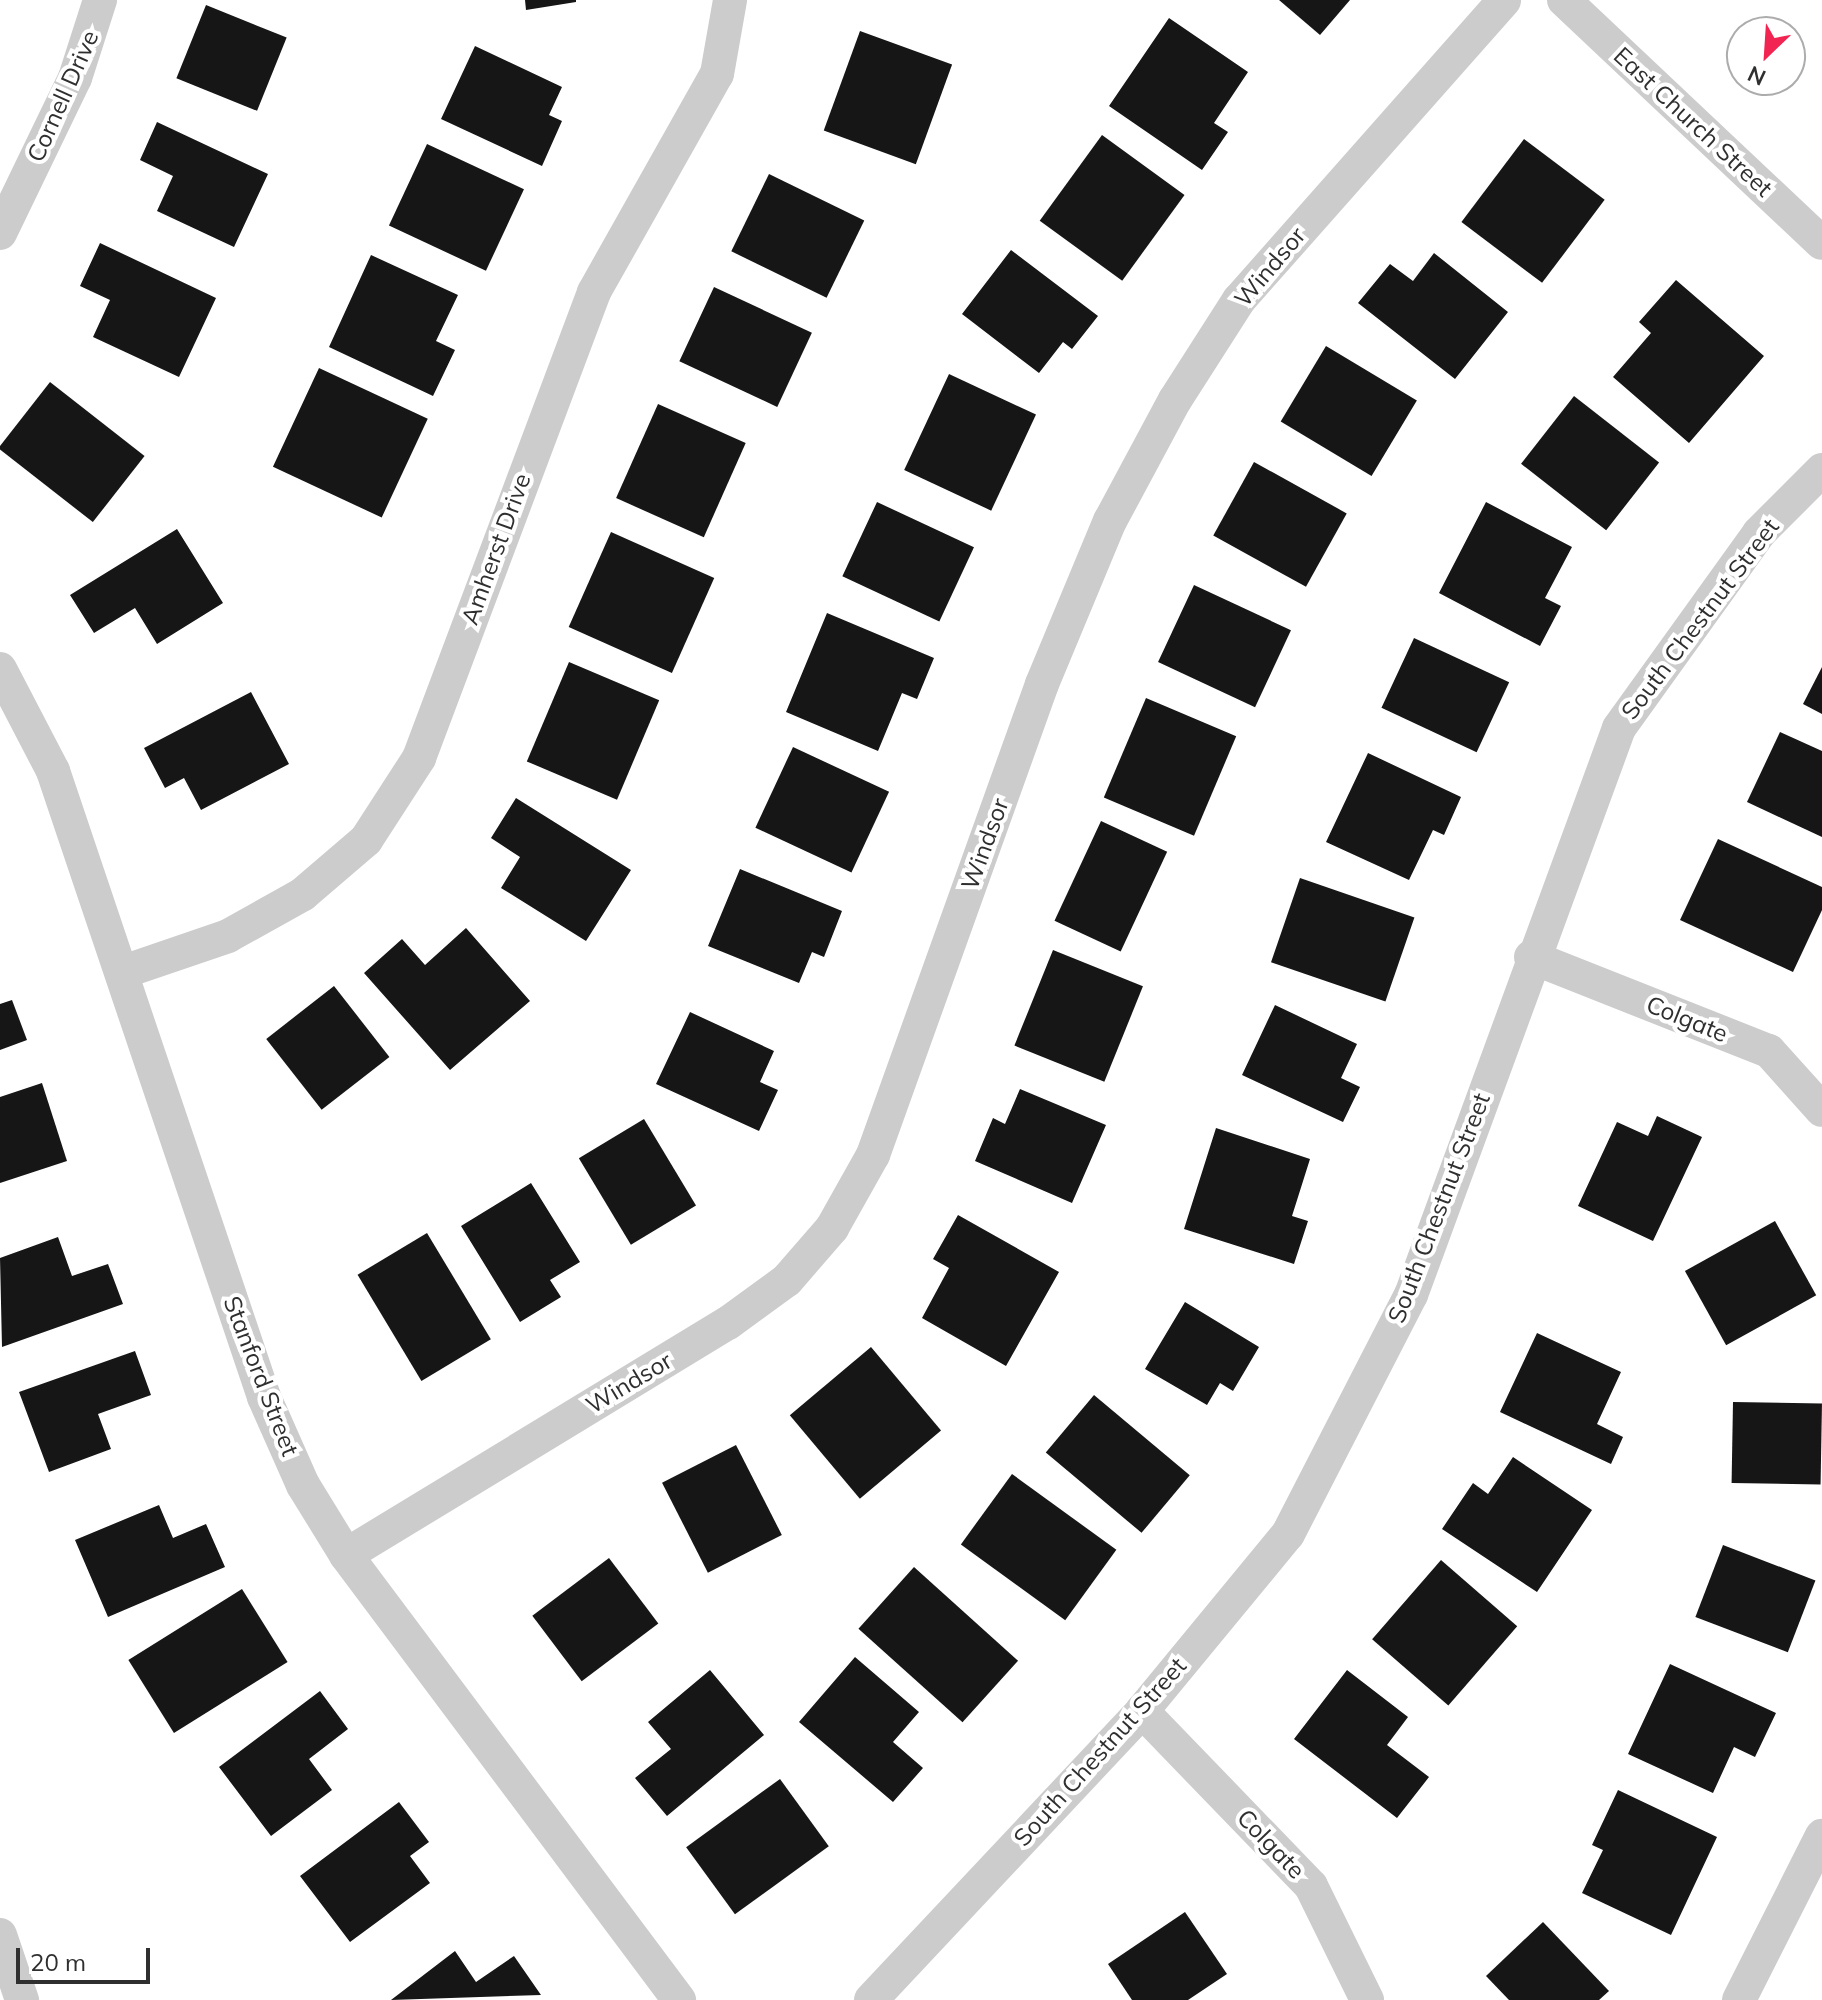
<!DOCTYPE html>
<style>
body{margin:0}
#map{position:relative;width:1822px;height:2000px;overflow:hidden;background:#fff;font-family:Mulish,sans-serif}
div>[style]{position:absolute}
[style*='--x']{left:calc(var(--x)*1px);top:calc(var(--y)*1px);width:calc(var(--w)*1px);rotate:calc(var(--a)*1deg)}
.building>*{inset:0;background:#161616;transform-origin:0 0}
.street>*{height:34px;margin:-17px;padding:0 17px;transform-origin:17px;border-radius:17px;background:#ccc}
span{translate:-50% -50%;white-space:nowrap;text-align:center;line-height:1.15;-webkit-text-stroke:8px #fff;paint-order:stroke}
.street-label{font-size:24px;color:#2f2f2f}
.north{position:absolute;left:1726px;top:16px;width:80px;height:80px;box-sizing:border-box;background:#fff;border:2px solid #acacac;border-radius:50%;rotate:205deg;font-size:22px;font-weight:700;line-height:32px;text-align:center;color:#2f2f2f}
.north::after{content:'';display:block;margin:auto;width:28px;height:36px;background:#f22452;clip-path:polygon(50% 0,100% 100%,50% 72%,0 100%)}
.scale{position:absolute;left:16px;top:1948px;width:134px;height:36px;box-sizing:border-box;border:4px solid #2f2f2f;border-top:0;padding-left:10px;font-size:24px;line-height:28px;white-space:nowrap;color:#2f2f2f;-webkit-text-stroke:6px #fff;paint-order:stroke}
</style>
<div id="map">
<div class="building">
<i style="clip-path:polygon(525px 0,576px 0,576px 2px,526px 10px)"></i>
<i style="clip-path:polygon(1279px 0,1350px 0,1320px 35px)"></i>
<i style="left:206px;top:5px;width:87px;height:79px;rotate:22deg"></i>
<i style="clip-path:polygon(1169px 18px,1248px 72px,1214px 123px,1228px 132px,1202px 170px,1109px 106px)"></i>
<i style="left:860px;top:31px;width:98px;height:106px;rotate:20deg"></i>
<i style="clip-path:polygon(475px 46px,562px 87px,549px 115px,562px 121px,542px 166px,441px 119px)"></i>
<i style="clip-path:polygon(157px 122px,268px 174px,234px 247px,157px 211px,173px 176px,140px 160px)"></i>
<i style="left:1102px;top:135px;width:102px;height:106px;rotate:36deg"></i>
<i style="left:1524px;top:139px;width:101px;height:104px;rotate:37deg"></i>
<i style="left:427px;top:144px;width:107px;height:90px;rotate:25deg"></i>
<i style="left:769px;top:174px;width:106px;height:86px;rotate:26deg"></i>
<i style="clip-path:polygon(100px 243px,216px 298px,179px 377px,93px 337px,110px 300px,80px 286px)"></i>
<i style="clip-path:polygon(1011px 250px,1098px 316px,1072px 349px,1063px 342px,1039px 373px,962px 314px)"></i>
<i style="clip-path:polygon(1434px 253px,1508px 312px,1455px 379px,1358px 303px,1390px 264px,1413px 281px)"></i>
<i style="clip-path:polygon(371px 255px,458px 295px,436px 341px,455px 350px,433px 396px,329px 347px)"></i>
<i style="clip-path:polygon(1676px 280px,1764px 356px,1689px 443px,1613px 377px,1651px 333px,1639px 322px)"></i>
<i style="left:714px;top:287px;width:108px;height:82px;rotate:25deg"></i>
<i style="left:1326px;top:346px;width:106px;height:88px;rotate:31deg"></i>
<i style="left:319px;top:368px;width:120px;height:109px;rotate:25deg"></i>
<i style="left:949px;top:374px;width:96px;height:106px;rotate:25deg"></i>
<i style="left:50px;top:382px;width:120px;height:84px;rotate:38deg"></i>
<i style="left:1574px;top:396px;width:108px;height:86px;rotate:38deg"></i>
<i style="left:658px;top:404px;width:96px;height:103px;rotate:24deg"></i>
<i style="left:1254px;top:462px;width:106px;height:84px;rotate:29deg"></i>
<i style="left:877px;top:502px;width:107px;height:82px;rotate:25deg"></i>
<i style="clip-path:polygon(1486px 502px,1572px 547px,1545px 598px,1561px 606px,1540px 646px,1439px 593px)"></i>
<i style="clip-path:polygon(177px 529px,223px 603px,157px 644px,135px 608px,94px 633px,70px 595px)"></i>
<i style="left:611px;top:532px;width:113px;height:104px;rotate:24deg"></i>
<i style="left:1194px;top:585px;width:107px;height:85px;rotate:25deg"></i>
<i style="clip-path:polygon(827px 613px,934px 658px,917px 699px,902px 693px,878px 751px,786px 712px)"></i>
<i style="left:1414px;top:638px;width:105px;height:77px;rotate:25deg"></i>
<i style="left:569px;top:662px;width:98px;height:108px;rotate:23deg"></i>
<i style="clip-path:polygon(1822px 667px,1822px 714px,1803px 704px)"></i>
<i style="clip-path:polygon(251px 692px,289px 764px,201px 810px,184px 778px,165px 788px,144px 748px)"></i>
<i style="left:1146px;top:698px;width:98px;height:108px;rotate:23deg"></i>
<i style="clip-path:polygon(1780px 732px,1822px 751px,1822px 837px,1747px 802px)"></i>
<i style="left:793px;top:747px;width:106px;height:89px;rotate:25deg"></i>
<i style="clip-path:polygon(1368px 753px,1461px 797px,1444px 835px,1433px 830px,1409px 880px,1326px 842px)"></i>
<i style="clip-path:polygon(516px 798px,631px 870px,586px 941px,501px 888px,520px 857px,491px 838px)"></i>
<i style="left:1101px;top:821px;width:73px;height:110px;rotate:25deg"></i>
<i style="clip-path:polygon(1718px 839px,1822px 887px,1822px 910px,1793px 972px,1680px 920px)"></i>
<i style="clip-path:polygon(740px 869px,842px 911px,824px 957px,812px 952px,799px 983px,708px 946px)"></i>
<i style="left:1300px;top:878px;width:121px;height:89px;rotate:19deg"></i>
<i style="clip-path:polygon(466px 928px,530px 1001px,450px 1070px,364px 973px,402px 939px,425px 965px)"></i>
<i style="left:1053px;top:950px;width:97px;height:103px;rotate:22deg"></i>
<i style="left:334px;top:986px;width:90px;height:86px;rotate:52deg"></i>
<i style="clip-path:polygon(12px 1000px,27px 1040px,0 1050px,0 1004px)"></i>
<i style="clip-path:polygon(1275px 1005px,1357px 1044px,1341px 1078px,1360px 1087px,1343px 1122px,1242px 1075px)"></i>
<i style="clip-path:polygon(690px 1012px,774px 1051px,760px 1082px,778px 1090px,759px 1131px,656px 1084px)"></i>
<i style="clip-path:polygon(42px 1083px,67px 1161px,0 1183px,0 1097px)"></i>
<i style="clip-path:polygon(1020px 1089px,1106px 1125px,1072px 1203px,975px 1161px,993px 1118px,1005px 1124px)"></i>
<i style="clip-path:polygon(1657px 1116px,1702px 1137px,1653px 1241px,1578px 1206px,1617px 1122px,1648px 1136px)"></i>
<i style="left:644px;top:1119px;width:101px;height:76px;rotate:59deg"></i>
<i style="clip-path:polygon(1216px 1128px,1310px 1159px,1292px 1216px,1308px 1221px,1294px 1264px,1184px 1229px)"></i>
<i style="clip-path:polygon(531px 1183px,580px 1262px,550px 1280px,561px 1297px,520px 1322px,461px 1226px)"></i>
<i style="clip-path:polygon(958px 1215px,1059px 1272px,1006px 1366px,922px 1318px,949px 1268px,933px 1259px)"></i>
<i style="left:1775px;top:1221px;width:85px;height:103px;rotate:61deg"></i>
<i style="left:427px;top:1233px;width:124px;height:81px;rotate:59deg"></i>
<i style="clip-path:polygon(58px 1237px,72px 1276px,108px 1264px,123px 1304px,2px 1347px,0 1258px)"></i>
<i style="clip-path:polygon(1185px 1302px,1259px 1347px,1233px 1391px,1220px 1383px,1207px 1405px,1145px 1369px)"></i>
<i style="clip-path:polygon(1537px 1333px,1621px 1372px,1597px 1424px,1623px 1437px,1611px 1464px,1500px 1412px)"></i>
<i style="left:871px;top:1347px;width:109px;height:106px;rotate:50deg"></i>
<i style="clip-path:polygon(135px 1351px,151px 1395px,98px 1414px,111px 1449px,49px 1472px,19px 1392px)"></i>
<i style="left:1094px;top:1395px;width:125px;height:75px;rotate:40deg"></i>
<i style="left:1733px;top:1402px;width:89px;height:81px;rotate:1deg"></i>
<i style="left:736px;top:1445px;width:101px;height:83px;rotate:63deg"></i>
<i style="clip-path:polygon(1513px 1457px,1592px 1510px,1537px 1592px,1442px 1529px,1473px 1483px,1488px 1494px)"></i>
<i style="left:1012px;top:1474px;width:129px;height:87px;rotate:36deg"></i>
<i style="clip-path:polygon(159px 1505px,173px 1538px,206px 1524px,225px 1567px,108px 1617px,75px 1540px)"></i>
<i style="left:1723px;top:1545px;width:99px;height:77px;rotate:21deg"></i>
<i style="left:609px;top:1558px;width:82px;height:96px;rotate:53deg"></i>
<i style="left:1441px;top:1560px;width:101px;height:105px;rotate:41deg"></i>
<i style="left:914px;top:1567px;width:140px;height:83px;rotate:42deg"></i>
<i style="left:242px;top:1589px;width:86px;height:134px;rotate:58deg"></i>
<i style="clip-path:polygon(855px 1657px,919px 1712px,893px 1742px,923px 1768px,893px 1802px,799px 1722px)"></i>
<i style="clip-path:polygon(1670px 1664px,1776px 1713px,1755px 1757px,1734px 1747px,1713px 1793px,1628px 1754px)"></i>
<i style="clip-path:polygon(710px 1670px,764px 1735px,667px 1816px,635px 1778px,671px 1749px,648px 1722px)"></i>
<i style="clip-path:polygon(1347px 1670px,1408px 1717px,1387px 1745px,1429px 1777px,1397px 1818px,1294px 1739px)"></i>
<i style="clip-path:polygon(320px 1691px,348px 1729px,309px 1759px,332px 1790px,271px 1836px,219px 1767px)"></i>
<i style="left:780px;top:1779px;width:83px;height:116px;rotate:54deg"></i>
<i style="clip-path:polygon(1618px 1790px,1717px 1837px,1671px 1935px,1582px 1893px,1603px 1850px,1592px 1845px)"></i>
<i style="clip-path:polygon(399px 1802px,429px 1842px,410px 1856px,430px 1883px,350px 1942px,300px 1876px)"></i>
<i style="clip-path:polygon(1185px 1912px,1227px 1974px,1188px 2000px,1132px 2000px,1108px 1964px)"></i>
<i style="clip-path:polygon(1543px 1922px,1609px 1991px,1599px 2000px,1509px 2000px,1486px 1976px)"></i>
<i style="clip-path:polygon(455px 1951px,476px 1982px,514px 1956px,541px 1995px,391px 2000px)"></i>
</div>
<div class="street">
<i style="--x:1564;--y:0;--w:354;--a:43.3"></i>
<i style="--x:0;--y:233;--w:172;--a:-64.2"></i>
<i style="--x:75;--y:78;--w:82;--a:-72.2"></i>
<i style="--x:0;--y:669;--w:115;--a:62.5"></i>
<i style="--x:53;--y:771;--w:661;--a:71.37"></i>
<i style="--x:264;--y:1397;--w:96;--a:66.1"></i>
<i style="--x:303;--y:1485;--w:82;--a:58.4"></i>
<i style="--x:346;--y:1555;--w:556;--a:53.19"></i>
<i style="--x:1531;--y:957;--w:256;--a:21.6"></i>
<i style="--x:1769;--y:1051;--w:79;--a:48.1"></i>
<i style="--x:123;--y:972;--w:111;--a:-18.9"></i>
<i style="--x:228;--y:936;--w:86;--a:-29.2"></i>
<i style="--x:303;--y:894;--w:83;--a:-40.6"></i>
<i style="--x:366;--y:840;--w:98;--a:-57.1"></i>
<i style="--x:419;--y:758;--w:498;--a:-69.4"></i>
<i style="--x:594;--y:292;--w:250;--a:-60.6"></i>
<i style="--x:717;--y:74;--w:75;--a:-80"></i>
<i style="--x:346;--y:1555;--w:447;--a:-31.3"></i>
<i style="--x:728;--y:1323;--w:73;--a:-36.1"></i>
<i style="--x:787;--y:1280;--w:69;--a:-49.1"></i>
<i style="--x:832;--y:1228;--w:84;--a:-60.7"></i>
<i style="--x:873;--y:1155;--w:500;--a:-70.26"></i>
<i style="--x:1042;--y:684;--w:177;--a:-67.4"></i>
<i style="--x:1110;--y:521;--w:137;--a:-61.8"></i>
<i style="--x:1175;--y:400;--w:119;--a:-57.4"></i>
<i style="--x:1239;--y:300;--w:400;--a:-48.5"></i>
<i style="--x:1142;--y:1711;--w:243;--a:46"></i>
<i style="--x:1311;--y:1886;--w:127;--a:63.8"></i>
<i style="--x:0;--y:1935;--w:69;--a:71.3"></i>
<i style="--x:871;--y:2000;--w:396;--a:-46.8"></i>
<i style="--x:1142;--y:1711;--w:229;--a:-50.5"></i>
<i style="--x:1288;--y:1534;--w:269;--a:-62.8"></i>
<i style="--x:1411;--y:1295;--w:604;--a:-69.85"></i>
<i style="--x:1619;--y:728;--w:240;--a:-54.3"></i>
<i style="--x:1759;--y:533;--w:89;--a:-45"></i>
<i style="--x:1739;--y:2000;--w:184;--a:-63.2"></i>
</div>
<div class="street-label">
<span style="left:63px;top:96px;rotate:-66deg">Cornell Drive</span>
<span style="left:1693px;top:122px;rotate:43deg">East Church Street</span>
<span style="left:1270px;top:267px;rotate:-50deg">Windsor</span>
<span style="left:496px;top:549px;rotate:-70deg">Amherst Drive</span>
<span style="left:1700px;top:619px;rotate:-53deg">South Chestnut Street</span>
<span style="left:985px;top:844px;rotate:-70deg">Windsor</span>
<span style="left:1687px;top:1019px;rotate:22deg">Colgate</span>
<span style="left:1439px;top:1208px;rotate:-69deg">South Chestnut Street</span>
<span style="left:261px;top:1376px;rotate:69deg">Stanford Street</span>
<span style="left:629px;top:1383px;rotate:-31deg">Windsor</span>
<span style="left:1100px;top:1752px;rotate:-48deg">South Chestnut Street</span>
<span style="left:1271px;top:1844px;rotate:46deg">Colgate</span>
</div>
<div class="north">N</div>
<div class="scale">20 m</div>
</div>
